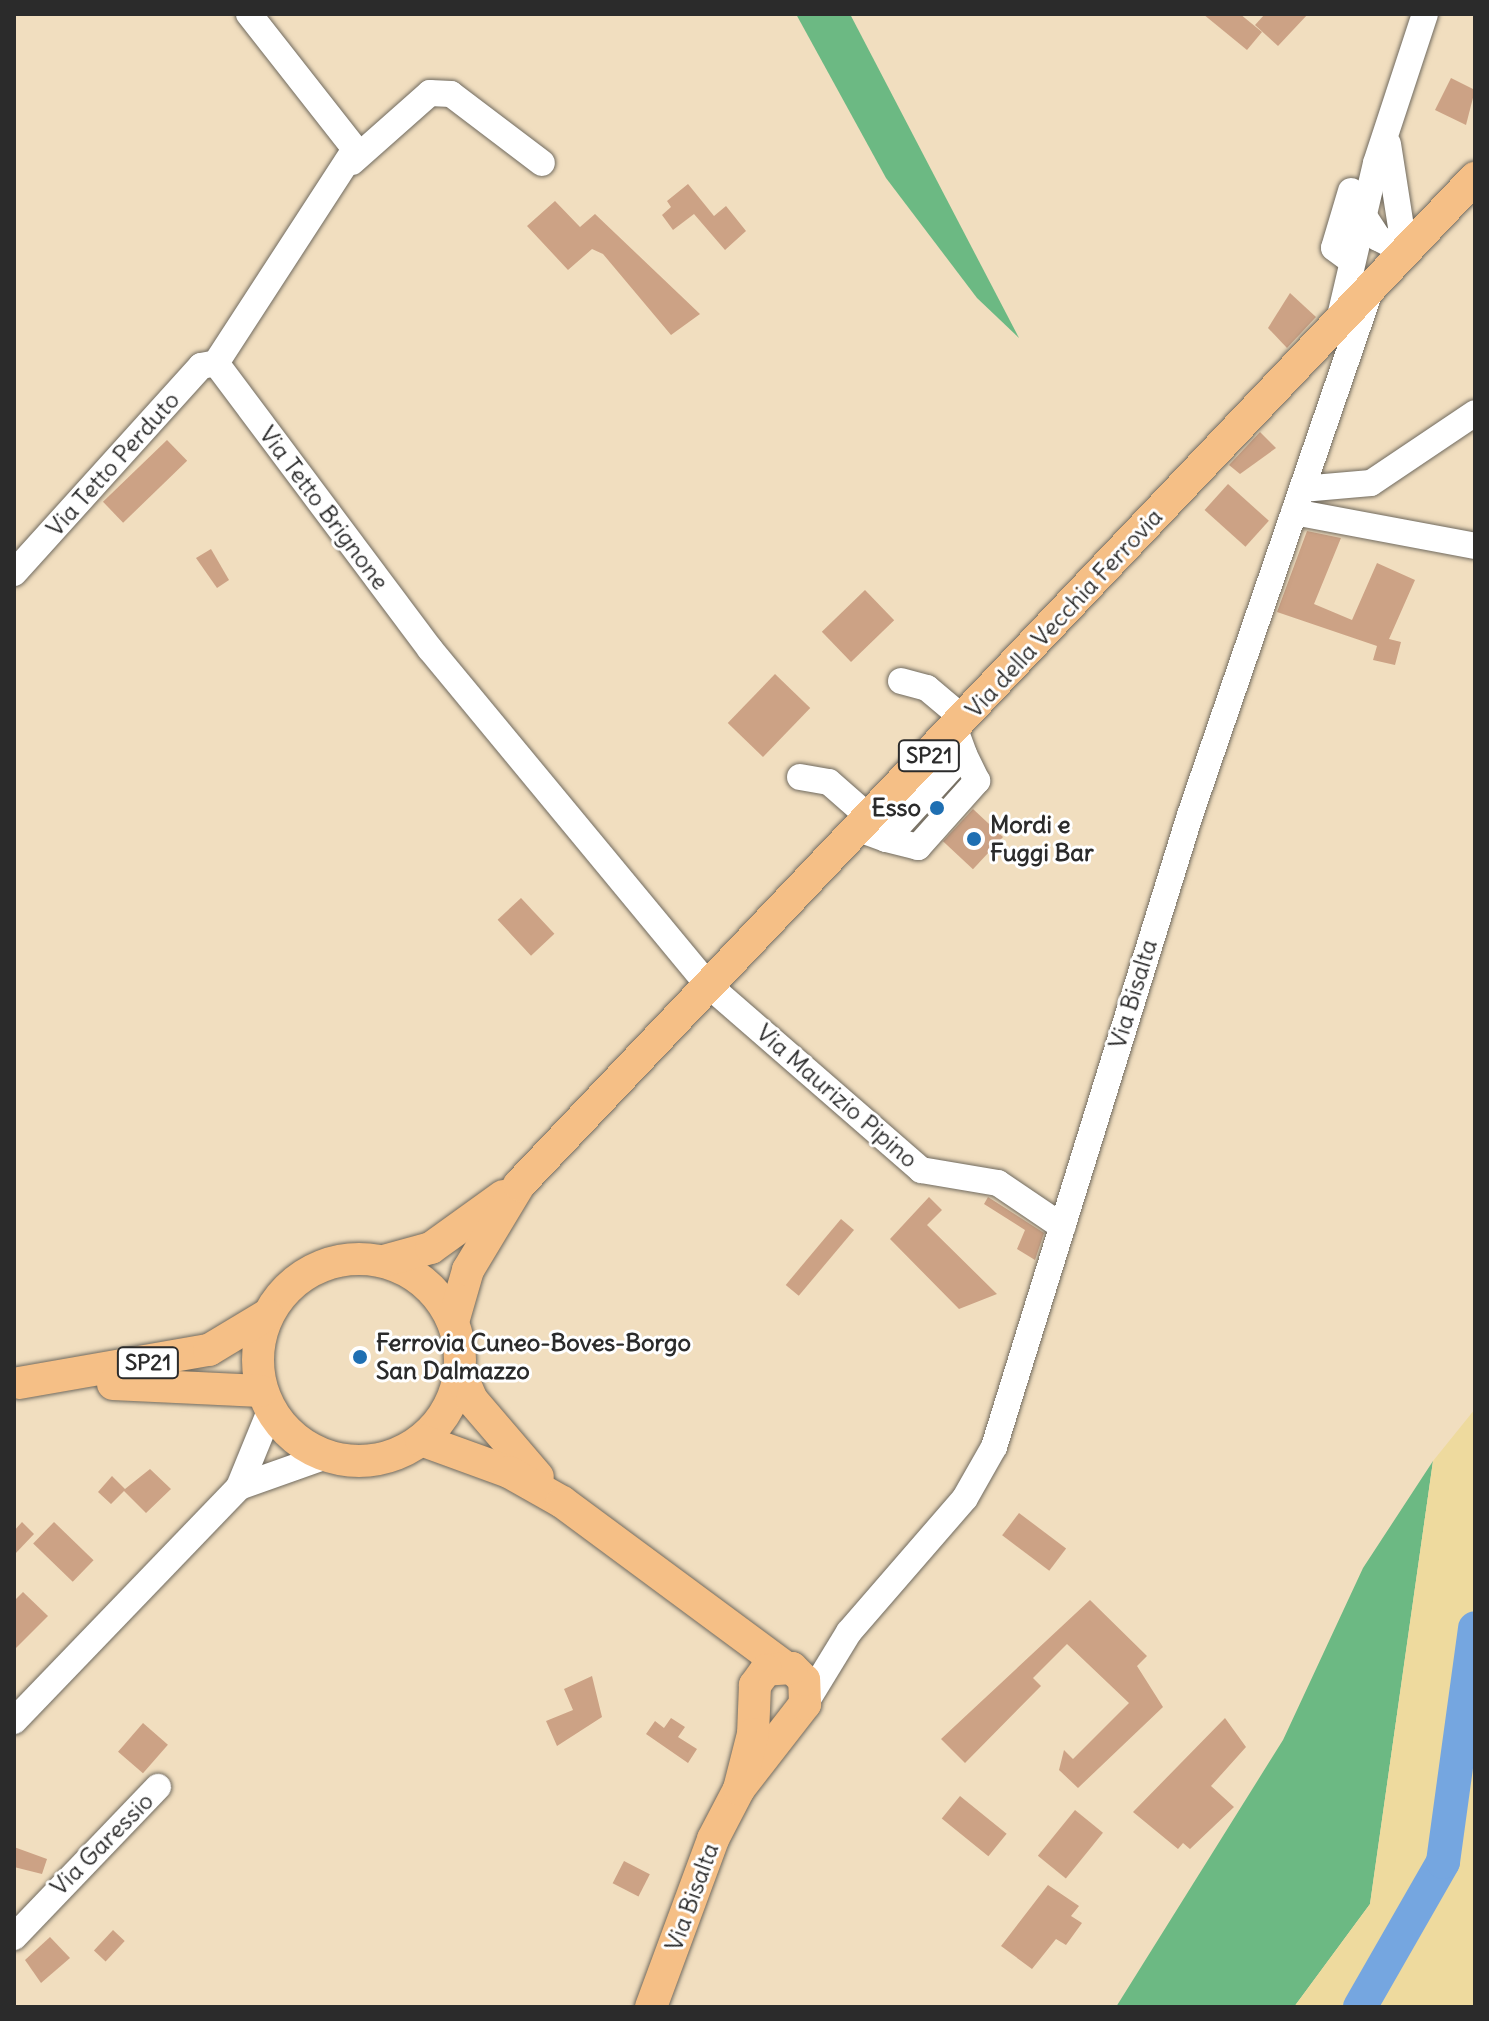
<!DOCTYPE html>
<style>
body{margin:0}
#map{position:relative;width:1489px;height:2021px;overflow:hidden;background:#f1debf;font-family:Delius,sans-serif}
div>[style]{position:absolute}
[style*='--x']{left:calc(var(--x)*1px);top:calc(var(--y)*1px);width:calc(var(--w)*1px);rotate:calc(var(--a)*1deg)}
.forest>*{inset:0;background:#6cb983}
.sand>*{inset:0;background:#eeda9e}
.river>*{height:34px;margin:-17px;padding:0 17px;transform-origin:17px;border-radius:17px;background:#75a6e0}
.building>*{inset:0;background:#cca285;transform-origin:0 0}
.roads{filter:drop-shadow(0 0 2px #706a5f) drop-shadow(0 0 2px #706a5f)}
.minor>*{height:26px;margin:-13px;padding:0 13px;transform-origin:13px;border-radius:13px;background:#fff}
.major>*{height:32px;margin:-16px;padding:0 16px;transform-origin:16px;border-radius:16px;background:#f5bf86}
.major>.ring{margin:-16px;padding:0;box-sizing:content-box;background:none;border:32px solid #f5bf86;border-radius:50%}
.dots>*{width:22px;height:22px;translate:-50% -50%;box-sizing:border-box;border:4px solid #fff;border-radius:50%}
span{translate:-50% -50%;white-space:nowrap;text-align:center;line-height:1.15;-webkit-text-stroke:6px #fff;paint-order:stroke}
.shield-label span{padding:2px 6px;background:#fff;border:2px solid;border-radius:6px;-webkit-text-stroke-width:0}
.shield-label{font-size:22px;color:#2b2b2b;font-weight:700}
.street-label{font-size:24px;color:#2b2b2b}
.poi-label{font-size:24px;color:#2b2b2b;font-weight:700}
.right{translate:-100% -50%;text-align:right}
.left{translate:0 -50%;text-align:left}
.frame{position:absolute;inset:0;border:16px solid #2b2b2b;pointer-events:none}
</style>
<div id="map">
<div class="forest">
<i style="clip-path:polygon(796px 14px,850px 14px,1019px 338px,977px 298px,886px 178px)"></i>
<i style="clip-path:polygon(1433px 1461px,1370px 1904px,1294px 2007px,1116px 2007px,1283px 1740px,1363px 1568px)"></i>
</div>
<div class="sand">
<i style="clip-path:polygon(1475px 1409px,1475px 2007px,1294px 2007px,1370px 1904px,1433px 1461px)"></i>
</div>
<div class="river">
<i style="--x:1360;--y:2007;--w:167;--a:-60.2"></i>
<i style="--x:1443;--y:1862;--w:236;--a:-82.2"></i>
</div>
<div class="building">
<i style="clip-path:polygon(1203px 14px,1240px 14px,1262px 32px,1247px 50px)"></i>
<i style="clip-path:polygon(1265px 14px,1308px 14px,1278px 46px,1255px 25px)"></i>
<i style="clip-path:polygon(1451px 78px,1475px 90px,1466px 125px,1435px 110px)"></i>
<i style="clip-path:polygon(688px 184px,714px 216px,726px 206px,746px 231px,725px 250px,694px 214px,673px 230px,662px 215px,671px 207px,667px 201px)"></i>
<i style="clip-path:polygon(555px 201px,580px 227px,595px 214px,700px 314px,671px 335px,603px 254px,592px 249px,568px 270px,527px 226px)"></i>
<i style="clip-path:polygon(1290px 293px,1316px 317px,1287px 348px,1268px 328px)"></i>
<i style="clip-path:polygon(1260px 432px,1276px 448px,1240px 474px,1229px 465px)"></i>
<i style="left:167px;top:440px;width:29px;height:89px;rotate:46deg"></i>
<i style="left:1228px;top:484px;width:55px;height:35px;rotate:42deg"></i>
<i style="clip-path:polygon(1307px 531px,1341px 538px,1314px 604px,1352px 620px,1377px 563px,1415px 580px,1389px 639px,1401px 642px,1395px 665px,1373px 660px,1377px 646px,1277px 612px)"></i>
<i style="clip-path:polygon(211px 549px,229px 580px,217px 588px,196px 558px)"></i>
<i style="left:865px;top:590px;width:42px;height:60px;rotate:46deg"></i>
<i style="left:775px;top:674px;width:49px;height:68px;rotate:44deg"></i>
<i style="left:973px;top:809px;width:41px;height:44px;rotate:43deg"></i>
<i style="left:521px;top:898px;width:49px;height:32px;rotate:47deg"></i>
<i style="clip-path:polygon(929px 1197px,942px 1210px,927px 1225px,997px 1294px,959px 1309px,890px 1239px)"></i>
<i style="clip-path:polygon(988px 1197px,1044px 1233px,1035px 1260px,1017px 1249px,1025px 1230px,984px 1204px)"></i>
<i style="left:841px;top:1219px;width:17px;height:86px;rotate:40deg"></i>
<i style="clip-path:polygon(150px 1469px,171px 1489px,146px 1513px,124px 1491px,111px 1504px,98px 1492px,112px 1476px,125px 1489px)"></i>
<i style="left:1019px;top:1513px;width:59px;height:28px;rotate:37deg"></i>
<i style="clip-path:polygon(22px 1522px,34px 1534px,14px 1555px,14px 1531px)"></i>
<i style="left:54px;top:1522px;width:55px;height:30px;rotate:44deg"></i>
<i style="clip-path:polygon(23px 1592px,48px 1616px,14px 1650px,14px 1601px)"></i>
<i style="clip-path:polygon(1090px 1600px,1147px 1656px,1137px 1666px,1163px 1707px,1078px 1788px,1059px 1770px,1064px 1750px,1073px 1759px,1129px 1703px,1067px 1644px,1033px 1678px,1041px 1686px,965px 1763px,941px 1739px)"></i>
<i style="clip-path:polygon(592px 1676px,602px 1717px,557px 1746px,546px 1721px,573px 1710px,564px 1689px)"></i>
<i style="clip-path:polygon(671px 1718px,685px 1727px,678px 1737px,697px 1749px,688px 1763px,646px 1734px,655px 1721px,664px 1728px)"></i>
<i style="clip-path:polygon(1225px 1718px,1246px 1747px,1211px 1786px,1234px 1807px,1190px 1849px,1183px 1843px,1178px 1849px,1133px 1812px)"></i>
<i style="left:143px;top:1723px;width:33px;height:38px;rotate:41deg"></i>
<i style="left:960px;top:1796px;width:60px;height:29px;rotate:39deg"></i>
<i style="left:1075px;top:1810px;width:36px;height:59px;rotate:39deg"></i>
<i style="clip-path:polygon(14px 1847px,47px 1859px,42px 1874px,14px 1867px)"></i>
<i style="left:624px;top:1861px;width:29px;height:25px;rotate:27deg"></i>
<i style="clip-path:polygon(1048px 1885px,1079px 1906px,1071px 1916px,1082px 1923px,1066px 1945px,1056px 1939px,1032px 1969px,1001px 1946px)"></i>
<i style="left:113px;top:1930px;width:16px;height:28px;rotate:43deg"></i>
<i style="clip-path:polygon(50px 1937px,70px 1958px,41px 1983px,25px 1960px)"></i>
</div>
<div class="roads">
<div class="minor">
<i style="--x:249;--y:14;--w:172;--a:51.9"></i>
<i style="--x:355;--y:149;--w:255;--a:123"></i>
<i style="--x:216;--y:363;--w:357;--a:53.2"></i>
<i style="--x:430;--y:649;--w:433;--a:50.4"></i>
<i style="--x:706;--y:983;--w:285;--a:41"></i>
<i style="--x:921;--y:1170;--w:78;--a:9.6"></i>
<i style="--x:998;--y:1183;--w:78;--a:34.1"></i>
<i style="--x:1388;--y:144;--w:109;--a:81.1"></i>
<i style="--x:352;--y:162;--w:104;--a:-41.5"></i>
<i style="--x:430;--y:93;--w:21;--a:3"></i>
<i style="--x:451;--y:94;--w:114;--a:37.2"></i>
<i style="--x:1351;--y:191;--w:59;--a:106.6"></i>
<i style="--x:1334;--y:248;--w:22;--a:36"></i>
<i style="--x:1362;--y:213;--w:30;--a:57"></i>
<i style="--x:1378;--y:238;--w:30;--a:27"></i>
<i style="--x:1338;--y:325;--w:166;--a:-76.8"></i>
<i style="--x:1376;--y:163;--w:157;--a:-71.8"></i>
<i style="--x:1302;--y:489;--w:69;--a:-5"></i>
<i style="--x:1371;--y:483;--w:125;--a:-33.9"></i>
<i style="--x:1294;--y:512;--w:184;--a:10.6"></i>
<i style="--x:14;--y:573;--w:279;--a:-47.9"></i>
<i style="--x:201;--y:366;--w:15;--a:-11"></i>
<i style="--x:901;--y:681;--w:27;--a:15"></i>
<i style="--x:927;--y:688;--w:48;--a:40"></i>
<i style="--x:800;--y:777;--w:29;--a:10"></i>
<i style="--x:829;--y:782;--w:53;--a:41.2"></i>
<i style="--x:859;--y:829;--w:29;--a:20"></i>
<i style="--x:886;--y:839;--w:115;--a:-47.5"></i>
<i style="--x:964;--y:754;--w:27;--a:-110"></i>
<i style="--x:886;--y:839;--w:33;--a:14"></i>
<i style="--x:918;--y:847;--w:89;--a:-48.2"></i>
<i style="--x:977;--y:781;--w:30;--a:-116"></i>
<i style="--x:239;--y:1487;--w:82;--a:-67.8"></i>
<i style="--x:805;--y:1704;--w:84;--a:-58.6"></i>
<i style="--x:849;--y:1632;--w:177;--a:-49.1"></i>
<i style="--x:965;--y:1498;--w:59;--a:-60.4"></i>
<i style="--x:994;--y:1447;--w:662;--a:-72.77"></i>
<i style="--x:1190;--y:815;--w:557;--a:-71.04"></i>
<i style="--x:14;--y:1721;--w:325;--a:-46.1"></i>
<i style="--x:239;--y:1487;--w:92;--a:-19.6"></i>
<i style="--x:14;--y:1937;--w:208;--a:-46.2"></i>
</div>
<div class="major">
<i class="ring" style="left:258px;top:1259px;width:170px;height:170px"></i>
<i style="--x:384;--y:1261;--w:49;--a:-15.5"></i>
<i style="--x:431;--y:1248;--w:89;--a:-35.8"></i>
<i style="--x:453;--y:1322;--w:54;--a:-73.9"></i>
<i style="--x:468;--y:1270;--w:99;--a:-59"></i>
<i style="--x:519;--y:1185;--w:1389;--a:-46.49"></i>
<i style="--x:460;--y:1372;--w:30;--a:67"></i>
<i style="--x:472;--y:1400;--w:101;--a:49.4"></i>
<i style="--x:19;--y:1383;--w:193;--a:-9.9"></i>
<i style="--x:209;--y:1350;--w:68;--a:-31.1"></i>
<i style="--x:113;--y:1384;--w:148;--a:2.7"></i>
<i style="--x:421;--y:1440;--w:94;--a:20"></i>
<i style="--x:509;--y:1472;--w:61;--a:29.5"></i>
<i style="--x:562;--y:1502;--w:276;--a:36.5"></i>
<i style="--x:651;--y:2007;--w:179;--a:-69.7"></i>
<i style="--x:713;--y:1839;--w:56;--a:-62.5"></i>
<i style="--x:739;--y:1789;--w:108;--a:-52.2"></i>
<i style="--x:805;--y:1704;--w:24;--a:-92"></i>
<i style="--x:804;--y:1680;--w:17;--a:-135"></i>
<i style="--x:792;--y:1668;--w:26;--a:176"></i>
<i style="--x:766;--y:1670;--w:19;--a:126"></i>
<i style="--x:755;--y:1685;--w:49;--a:92.3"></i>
<i style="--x:753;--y:1734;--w:57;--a:104.3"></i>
</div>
</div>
<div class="dots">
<i style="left:937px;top:808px;background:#1f6fb2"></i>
<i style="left:974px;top:839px;background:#1f6fb2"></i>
<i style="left:360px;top:1357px;background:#1f6fb2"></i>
</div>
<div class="shield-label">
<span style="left:929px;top:756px">SP21</span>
<span style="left:148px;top:1363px">SP21</span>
</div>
<div class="street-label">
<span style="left:113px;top:464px;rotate:-48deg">Via Tetto Perduto</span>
<span style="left:324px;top:508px;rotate:53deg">Via Tetto Brignone</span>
<span style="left:1064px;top:613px;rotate:-47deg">Via della Vecchia Ferrovia</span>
<span style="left:1133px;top:994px;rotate:-73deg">Via Bisalta</span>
<span style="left:837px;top:1096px;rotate:41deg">Via Maurizio Pipino</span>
<span style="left:102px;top:1844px;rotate:-45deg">Via Garessio</span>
<span style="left:692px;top:1897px;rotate:-70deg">Via Bisalta</span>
</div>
<div class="poi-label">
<span class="right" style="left:921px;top:808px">Esso</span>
<span class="left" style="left:990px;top:839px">Mordi e<br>Fuggi Bar</span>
<span class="left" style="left:376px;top:1357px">Ferrovia Cuneo-Boves-Borgo<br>San Dalmazzo</span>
</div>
<div class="frame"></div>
</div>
